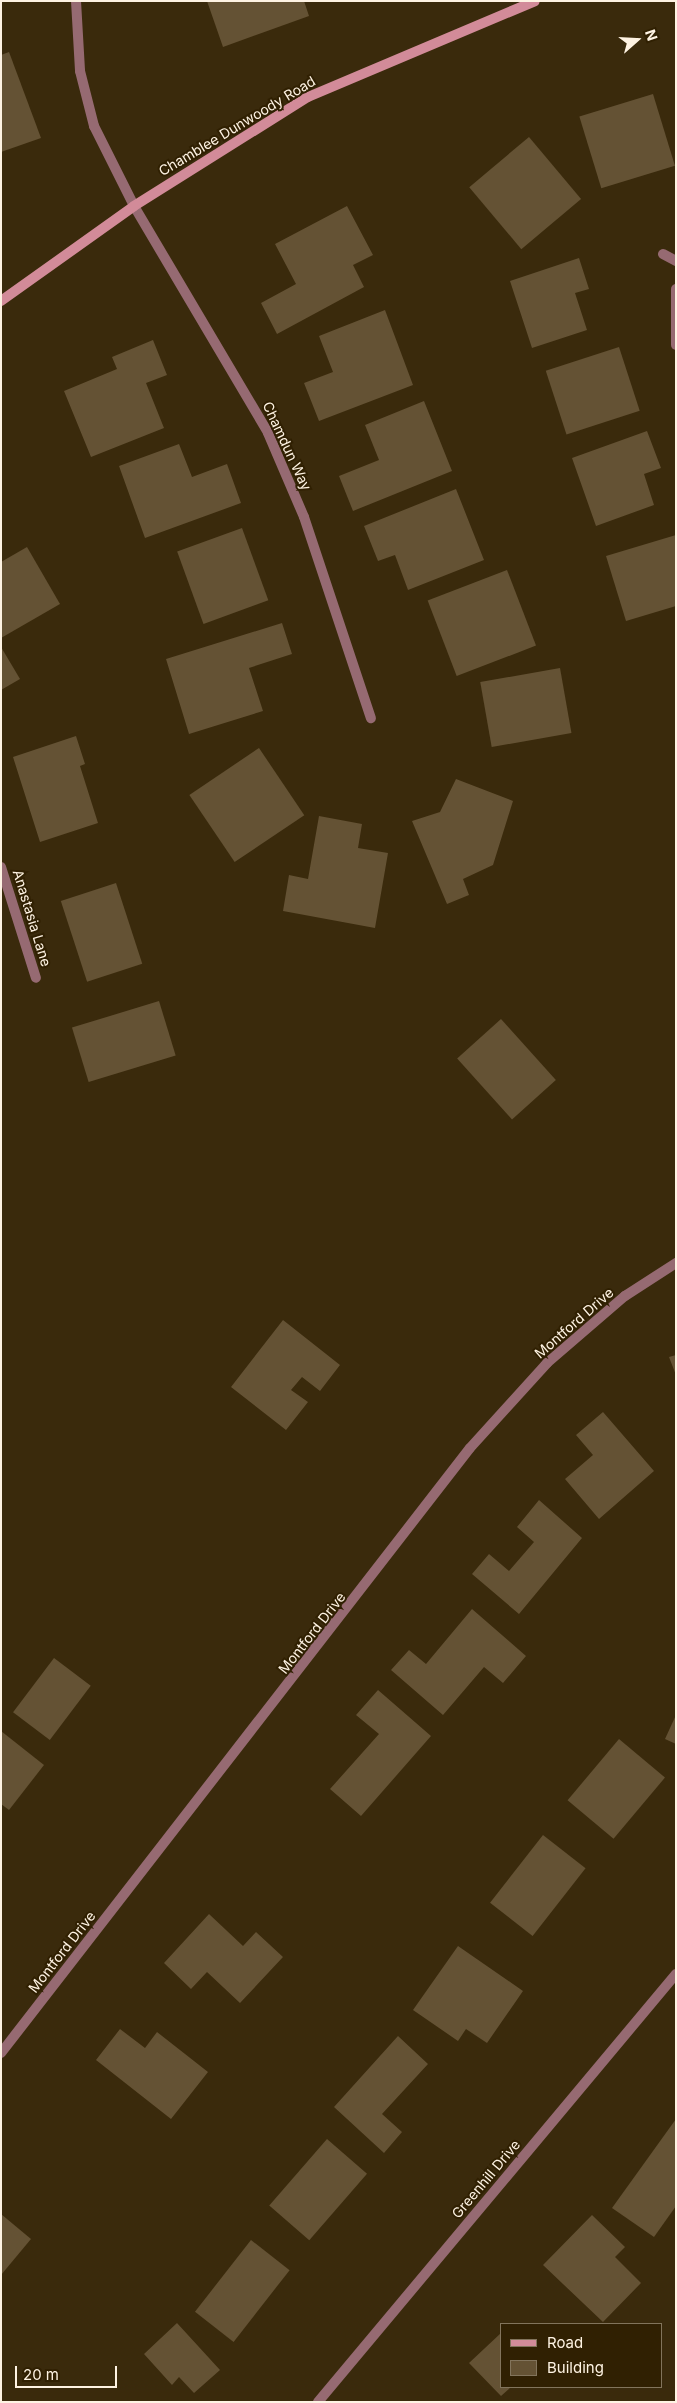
<!DOCTYPE html>
<style>
body{margin:0}
#map{position:relative;width:677px;height:2403px;overflow:hidden;background:#3a2a0c;font-family:Inter,sans-serif}
div>[style]{position:absolute}
[style*='--x']{left:calc(var(--x)*1px);top:calc(var(--y)*1px);width:calc(var(--w)*1px);rotate:calc(var(--a)*1deg)}
.building>*{inset:0;background:#645234;transform-origin:0 0}
.street>*{height:10px;margin:-5px;padding:0 5px;transform-origin:5px;border-radius:5px;background:#966a72}
.secondary>*{height:10px;margin:-5px;padding:0 5px;transform-origin:5px;border-radius:5px;background:#d28b99}
span{translate:-50% -50%;white-space:nowrap;text-align:center;line-height:1.15;-webkit-text-stroke:4px #302002;paint-order:stroke}
.street-label{font-size:14px;color:#fef3e3}
.frame{position:absolute;inset:0;border:2px solid #fef3e3;pointer-events:none}
.legend{position:absolute;left:500px;top:2323px;width:162px;height:65px;box-sizing:border-box;background:#302002;border:1px solid #82745c;margin:0;padding:6px 9px;list-style:none;font-size:15px;color:#fef3e3}
.legend li{display:flex;align-items:center;gap:10px;height:25px}
.legend b{width:25px;border:1px solid #82745c}
.north{position:absolute;left:612px;top:15px;width:50px;height:50px;-webkit-text-stroke:4px #302002;paint-order:stroke;rotate:71deg;font-size:14px;font-weight:700;line-height:20px;text-align:center;color:#fef3e3}
.north::after{content:'';display:block;margin:auto;width:18px;height:22px;background:#fef3e3;clip-path:polygon(50% 0,100% 100%,50% 72%,0 100%)}
.scale{position:absolute;left:15px;top:2366px;width:102px;height:22px;box-sizing:border-box;border:2px solid #fef3e3;border-top:0;padding-left:6px;font-size:15px;line-height:18px;white-space:nowrap;color:#fef3e3;-webkit-text-stroke:4px #302002;paint-order:stroke}
</style>
<div id="map">
<div class="building">
<i style="clip-path:polygon(207px 1px,304px 1px,309px 16px,223px 47px)"></i>
<i style="clip-path:polygon(9px 52px,41px 138px,1px 152px,1px 55px)"></i>
<i style="left:653px;top:94px;width:75px;height:77px;rotate:73deg"></i>
<i style="left:529px;top:137px;width:81px;height:78px;rotate:50deg"></i>
<i style="clip-path:polygon(347px 206px,373px 255px,353px 265px,364px 287px,277px 334px,261px 303px,296px 284px,275px 244px)"></i>
<i style="clip-path:polygon(579px 258px,589px 289px,575px 293px,587px 330px,532px 348px,510px 281px)"></i>
<i style="clip-path:polygon(385px 310px,413px 385px,319px 421px,304px 383px,333px 372px,319px 336px)"></i>
<i style="clip-path:polygon(153px 340px,167px 375px,146px 383px,164px 428px,91px 457px,64px 391px,117px 369px,112px 357px)"></i>
<i style="left:619px;top:347px;width:67px;height:77px;rotate:72deg"></i>
<i style="clip-path:polygon(424px 401px,452px 471px,353px 511px,339px 476px,379px 460px,365px 425px)"></i>
<i style="clip-path:polygon(647px 431px,661px 468px,644px 474px,654px 505px,596px 526px,572px 458px)"></i>
<i style="clip-path:polygon(179px 444px,192px 477px,227px 464px,241px 503px,145px 538px,119px 466px)"></i>
<i style="clip-path:polygon(456px 489px,484px 560px,408px 590px,395px 555px,378px 561px,364px 526px)"></i>
<i style="left:242px;top:528px;width:77px;height:69px;rotate:70deg"></i>
<i style="clip-path:polygon(676px 535px,676px 606px,626px 621px,606px 556px)"></i>
<i style="clip-path:polygon(27px 547px,60px 604px,1px 638px,1px 562px)"></i>
<i style="left:507px;top:570px;width:81px;height:85px;rotate:69deg"></i>
<i style="clip-path:polygon(282px 623px,292px 654px,249px 668px,263px 711px,189px 734px,166px 659px)"></i>
<i style="clip-path:polygon(1px 647px,20px 679px,1px 690px)"></i>
<i style="left:560px;top:668px;width:66px;height:81px;rotate:80deg"></i>
<i style="clip-path:polygon(76px 736px,85px 764px,80px 766px,98px 823px,40px 842px,13px 757px)"></i>
<i style="left:259px;top:748px;width:81px;height:84px;rotate:56deg"></i>
<i style="clip-path:polygon(456px 779px,513px 801px,493px 865px,463px 879px,469px 895px,447px 904px,412px 821px,440px 812px)"></i>
<i style="clip-path:polygon(319px 816px,362px 824px,358px 848px,388px 853px,375px 928px,283px 911px,289px 875px,308px 879px)"></i>
<i style="left:116px;top:883px;width:85px;height:58px;rotate:72deg"></i>
<i style="left:159px;top:1001px;width:57px;height:91px;rotate:73deg"></i>
<i style="left:501px;top:1019px;width:82px;height:59px;rotate:48deg"></i>
<i style="clip-path:polygon(283px 1320px,340px 1365px,320px 1391px,302px 1377px,291px 1390px,308px 1402px,286px 1430px,231px 1387px)"></i>
<i style="clip-path:polygon(676px 1355px,676px 1375px,669px 1357px)"></i>
<i style="clip-path:polygon(603px 1412px,654px 1471px,599px 1519px,565px 1479px,593px 1455px,576px 1435px)"></i>
<i style="clip-path:polygon(539px 1500px,582px 1538px,519px 1614px,472px 1574px,489px 1554px,509px 1571px,534px 1542px,517px 1527px)"></i>
<i style="clip-path:polygon(472px 1609px,526px 1656px,503px 1683px,484px 1667px,443px 1715px,391px 1670px,409px 1650px,426px 1664px)"></i>
<i style="left:54px;top:1658px;width:46px;height:68px;rotate:37deg"></i>
<i style="clip-path:polygon(378px 1690px,431px 1736px,361px 1816px,330px 1789px,379px 1734px,356px 1715px)"></i>
<i style="clip-path:polygon(676px 1715px,676px 1744px,665px 1739px)"></i>
<i style="clip-path:polygon(1px 1731px,44px 1765px,9px 1810px,1px 1804px)"></i>
<i style="left:619px;top:1739px;width:60px;height:80px;rotate:40deg"></i>
<i style="left:543px;top:1835px;width:54px;height:86px;rotate:38deg"></i>
<i style="clip-path:polygon(209px 1914px,243px 1946px,256px 1932px,283px 1957px,240px 2003px,207px 1972px,191px 1989px,164px 1963px)"></i>
<i style="clip-path:polygon(458px 1946px,523px 1991px,487px 2043px,466px 2029px,458px 2041px,413px 2010px)"></i>
<i style="clip-path:polygon(120px 2029px,145px 2048px,157px 2032px,208px 2072px,171px 2119px,96px 2060px)"></i>
<i style="clip-path:polygon(398px 2036px,428px 2064px,382px 2114px,402px 2132px,384px 2153px,334px 2107px)"></i>
<i style="clip-path:polygon(676px 2119px,676px 2206px,654px 2237px,612px 2208px)"></i>
<i style="left:327px;top:2139px;width:53px;height:88px;rotate:41deg"></i>
<i style="clip-path:polygon(1px 2214px,31px 2239px,1px 2275px)"></i>
<i style="clip-path:polygon(592px 2215px,625px 2247px,615px 2257px,641px 2283px,603px 2322px,543px 2265px)"></i>
<i style="left:251px;top:2240px;width:49px;height:91px;rotate:38deg"></i>
<i style="clip-path:polygon(177px 2323px,220px 2370px,194px 2393px,179px 2377px,172px 2385px,144px 2354px)"></i>
<i style="clip-path:polygon(501px 2333px,501px 2387px,511px 2387px,501px 2396px,469px 2363px)"></i>
</div>
<div class="street">
<i style="--x:76;--y:1;--w:70;--a:86.7"></i>
<i style="--x:80;--y:71;--w:57;--a:75.7"></i>
<i style="--x:94;--y:126;--w:89;--a:63.4"></i>
<i style="--x:134;--y:206;--w:264;--a:59.4"></i>
<i style="--x:268;--y:433;--w:91;--a:66.8"></i>
<i style="--x:304;--y:517;--w:212;--a:71.6"></i>
<i style="--x:663;--y:254;--w:15;--a:28"></i>
<i style="--x:676;--y:289;--w:56;--a:90"></i>
<i style="--x:1;--y:867;--w:116;--a:72.5"></i>
<i style="--x:1;--y:2053;--w:765;--a:-52.22"></i>
<i style="--x:470;--y:1448;--w:115;--a:-47.8"></i>
<i style="--x:547;--y:1363;--w:103;--a:-40.7"></i>
<i style="--x:625;--y:1296;--w:61;--a:-32.9"></i>
<i style="--x:318;--y:2402;--w:558;--a:-50.09"></i>
</div>
<div class="secondary">
<i style="--x:1;--y:301;--w:163;--a:-35.5"></i>
<i style="--x:134;--y:206;--w:205;--a:-32.1"></i>
<i style="--x:308;--y:97;--w:246;--a:-22.9"></i>
</div>
<div class="street-label">
<span style="left:237px;top:126px;rotate:-31deg">Chamblee Dunwoody Road</span>
<span style="left:287px;top:446px;rotate:65deg">Chamdun Way</span>
<span style="left:32px;top:918px;rotate:73deg">Anastasia Lane</span>
<span style="left:574px;top:1323px;rotate:-41deg">Montford Drive</span>
<span style="left:312px;top:1633px;rotate:-52deg">Montford Drive</span>
<span style="left:62px;top:1952px;rotate:-52deg">Montford Drive</span>
<span style="left:486px;top:2179px;rotate:-50deg">Greenhill Drive</span>
</div>
<div class="frame"></div>
<ul class="legend">
<li><b style="height:6px;background:#d28b99"></b>Road</li>
<li><b style="height:14px;background:#645234"></b>Building</li>
</ul>
<div class="north">N</div>
<div class="scale">20 m</div>
</div>
